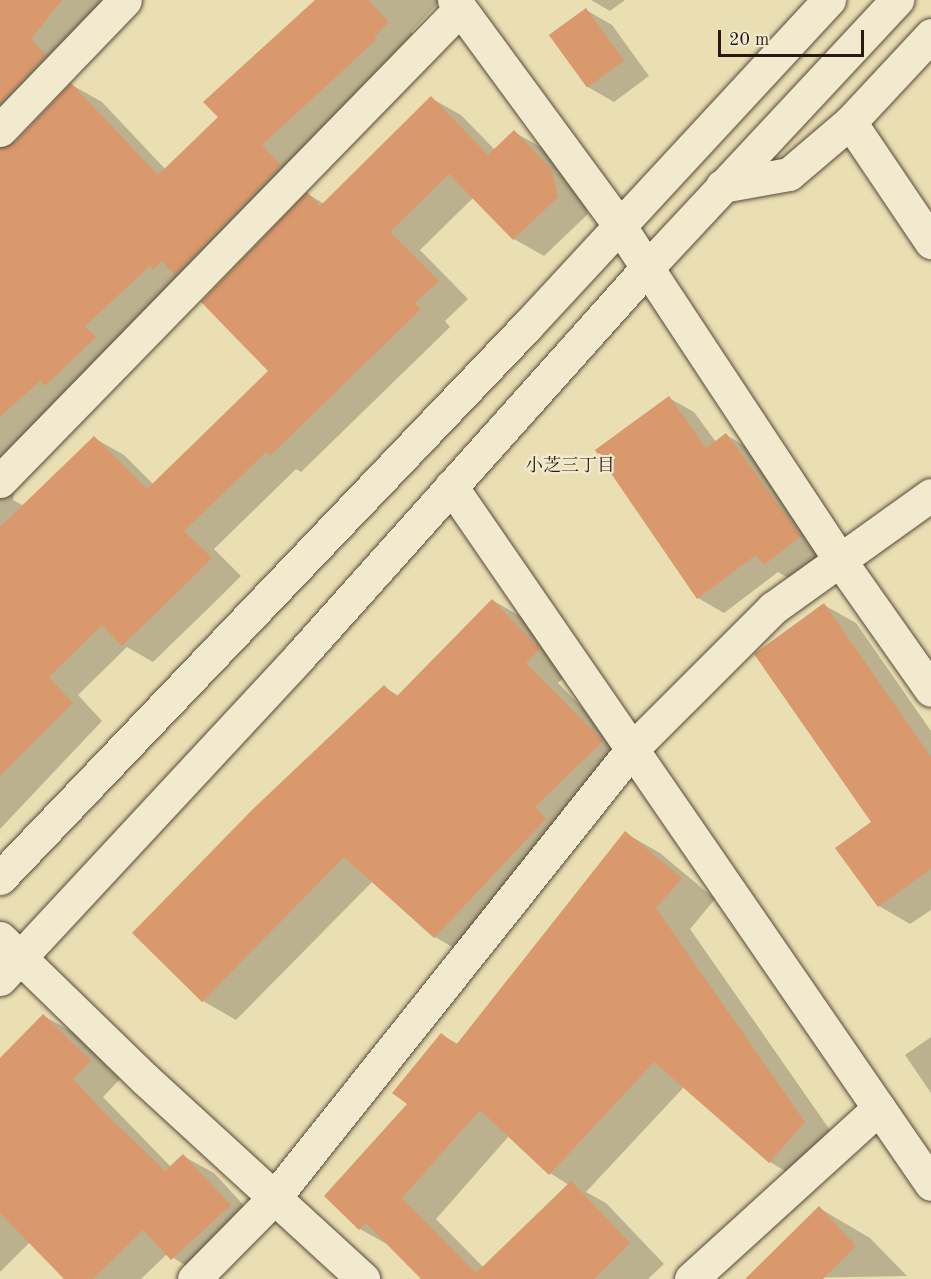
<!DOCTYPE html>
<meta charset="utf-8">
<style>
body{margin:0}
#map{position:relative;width:931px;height:1279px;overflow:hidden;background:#eadeb3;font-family:"Old Standard TT","Noto Serif JP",serif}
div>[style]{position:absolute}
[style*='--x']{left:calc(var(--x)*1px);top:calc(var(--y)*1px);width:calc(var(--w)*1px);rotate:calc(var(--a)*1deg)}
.shadow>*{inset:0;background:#0003}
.building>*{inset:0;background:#da996d;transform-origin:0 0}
.roads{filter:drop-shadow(0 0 2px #594a3a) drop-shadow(0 0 2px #594a3a)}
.minor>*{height:33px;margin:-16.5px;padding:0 16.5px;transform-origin:16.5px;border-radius:16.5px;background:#f1eace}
span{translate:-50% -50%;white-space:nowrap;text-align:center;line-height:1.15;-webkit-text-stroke:4.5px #f1eace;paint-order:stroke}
.neighbourhood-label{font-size:18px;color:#291912}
.scale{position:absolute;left:718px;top:30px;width:146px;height:27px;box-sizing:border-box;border:3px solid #291912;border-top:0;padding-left:8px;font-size:18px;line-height:21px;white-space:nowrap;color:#291912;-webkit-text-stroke:4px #f1eace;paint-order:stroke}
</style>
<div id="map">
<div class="shadow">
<i style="clip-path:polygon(0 0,107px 0,16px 135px,14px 145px,72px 85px,102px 102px,166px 170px,221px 117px,317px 0,441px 0,411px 32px,418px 40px,0 466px)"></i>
<i style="clip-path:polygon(591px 0,625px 0,610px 11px)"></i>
<i style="clip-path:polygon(586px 10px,612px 25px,649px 76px,614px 102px,588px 87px)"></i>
<i style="clip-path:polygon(431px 98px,461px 115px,495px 150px,514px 132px,544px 149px,582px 189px,588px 214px,544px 256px,514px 239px,474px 197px,420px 250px,468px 299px,445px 321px,450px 327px,301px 472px,296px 469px,214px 549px,241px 576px,220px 597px,153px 662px,127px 647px,78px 695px,102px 721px,0 829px,0 474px,15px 489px,13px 500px,24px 506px,94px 438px,124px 455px,154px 485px,270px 371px,308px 194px,324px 204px)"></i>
<i style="clip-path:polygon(669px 398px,694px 412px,716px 442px,726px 435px,752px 450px,826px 551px,790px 579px,778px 572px,724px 613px,698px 598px)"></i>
<i style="clip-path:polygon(492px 600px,525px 619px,572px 669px,558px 683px,634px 760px,468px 956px,435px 937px,373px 881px,236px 1020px,203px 1001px,134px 933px,384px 687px,399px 696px)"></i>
<i style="clip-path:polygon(824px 605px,856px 623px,931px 731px,931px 910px,910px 924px,879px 906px,873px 823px)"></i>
<i style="clip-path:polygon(evenodd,625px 833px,660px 853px,715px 899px,690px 929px,839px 1143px,804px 1182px,770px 1162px,684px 1087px,586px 1192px,606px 1203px,664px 1264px,648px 1279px,423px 1279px,392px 1247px,360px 1229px,326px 1196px,409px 1104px,442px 1035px,458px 1044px,625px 833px,509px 1136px,550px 1173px,569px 1185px,484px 1268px,436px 1219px,509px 1136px)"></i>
<i style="clip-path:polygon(44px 1016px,74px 1033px,120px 1079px,103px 1097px,171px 1167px,183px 1156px,214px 1173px,260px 1223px,203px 1276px,167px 1254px,141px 1279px,66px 1279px,30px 1242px,0 1272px,0 1060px)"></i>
<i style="clip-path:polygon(931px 1037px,931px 1093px,905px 1055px)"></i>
<i style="clip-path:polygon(819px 1208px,870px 1238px,907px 1276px,747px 1279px)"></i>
</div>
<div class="building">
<i style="clip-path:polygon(0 0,62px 0,31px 39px,46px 55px,0 103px)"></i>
<i style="clip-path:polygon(315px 0,368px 0,389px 22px,374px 37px,377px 39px,262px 145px,281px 165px,175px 275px,162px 261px,153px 270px,150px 266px,85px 326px,96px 337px,45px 386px,40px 381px,0 417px,0 148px,14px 143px,71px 83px,158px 175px,218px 117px,203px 102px)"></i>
<i style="left:586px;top:8px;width:65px;height:46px;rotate:54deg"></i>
<i style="clip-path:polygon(431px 96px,488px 155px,514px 130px,552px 170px,558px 197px,513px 240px,449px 174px,390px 232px,439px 281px,415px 303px,421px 309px,270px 456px,266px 452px,184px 531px,212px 558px,190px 580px,122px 646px,102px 625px,49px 677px,73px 703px,0 776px,0 527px,94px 436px,147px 489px,268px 371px,201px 302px,307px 192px,320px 206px)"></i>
<i style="clip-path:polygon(669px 396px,706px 448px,726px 433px,801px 536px,764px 565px,756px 555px,697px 599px,595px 450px)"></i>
<i style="clip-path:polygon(492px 599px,540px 649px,526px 663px,603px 741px,535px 807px,546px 819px,434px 938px,344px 857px,202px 1002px,132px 933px,253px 809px,384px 685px,396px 697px)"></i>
<i style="clip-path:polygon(824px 603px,931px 757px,931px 869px,878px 907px,835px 848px,871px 822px,754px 654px)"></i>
<i style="clip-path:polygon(625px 831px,682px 878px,656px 908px,805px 1122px,769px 1163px,654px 1062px,549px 1175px,480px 1110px,402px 1198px,476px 1273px,571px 1181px,630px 1243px,594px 1279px,421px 1279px,366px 1223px,359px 1230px,324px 1196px,407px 1104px,392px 1093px,441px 1033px,456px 1045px)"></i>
<i style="clip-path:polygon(43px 1014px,91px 1061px,73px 1079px,103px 1111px,165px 1171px,183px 1154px,231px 1205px,171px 1260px,143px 1230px,93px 1279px,64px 1279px,0 1213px,0 1058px)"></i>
<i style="clip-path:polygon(819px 1206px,856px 1246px,823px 1279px,745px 1279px)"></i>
</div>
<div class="roads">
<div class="minor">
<i style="--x:454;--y:0;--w:279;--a:53.7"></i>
<i style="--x:619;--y:225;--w:404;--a:56.6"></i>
<i style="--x:841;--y:562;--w:156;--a:54.9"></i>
<i style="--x:850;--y:122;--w:145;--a:56"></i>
<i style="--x:0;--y:130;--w:180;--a:-46.1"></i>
<i style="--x:722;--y:186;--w:68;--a:-10.2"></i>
<i style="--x:789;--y:174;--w:80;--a:-40.4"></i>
<i style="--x:850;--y:122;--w:119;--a:-47"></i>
<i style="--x:0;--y:481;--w:659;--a:-45.74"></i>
<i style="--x:451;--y:486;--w:847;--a:55.48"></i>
<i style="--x:0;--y:878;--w:762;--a:-46.33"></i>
<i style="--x:526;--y:327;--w:446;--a:-47.2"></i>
<i style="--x:0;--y:938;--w:202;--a:44.2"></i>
<i style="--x:145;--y:1079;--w:296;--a:42.5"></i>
<i style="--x:0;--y:979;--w:441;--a:-47.1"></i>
<i style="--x:300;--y:656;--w:521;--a:-48.19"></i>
<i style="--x:647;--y:268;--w:367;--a:-47"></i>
<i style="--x:194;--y:1279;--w:114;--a:-45.4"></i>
<i style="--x:274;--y:1198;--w:576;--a:-51.42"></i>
<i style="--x:633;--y:748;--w:198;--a:-45"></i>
<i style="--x:773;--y:608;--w:194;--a:-35.6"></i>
<i style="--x:691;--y:1279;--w:254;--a:-42.3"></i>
</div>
</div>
<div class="neighbourhood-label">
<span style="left:570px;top:466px">小芝三丁目</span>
</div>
<div class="scale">20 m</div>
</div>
